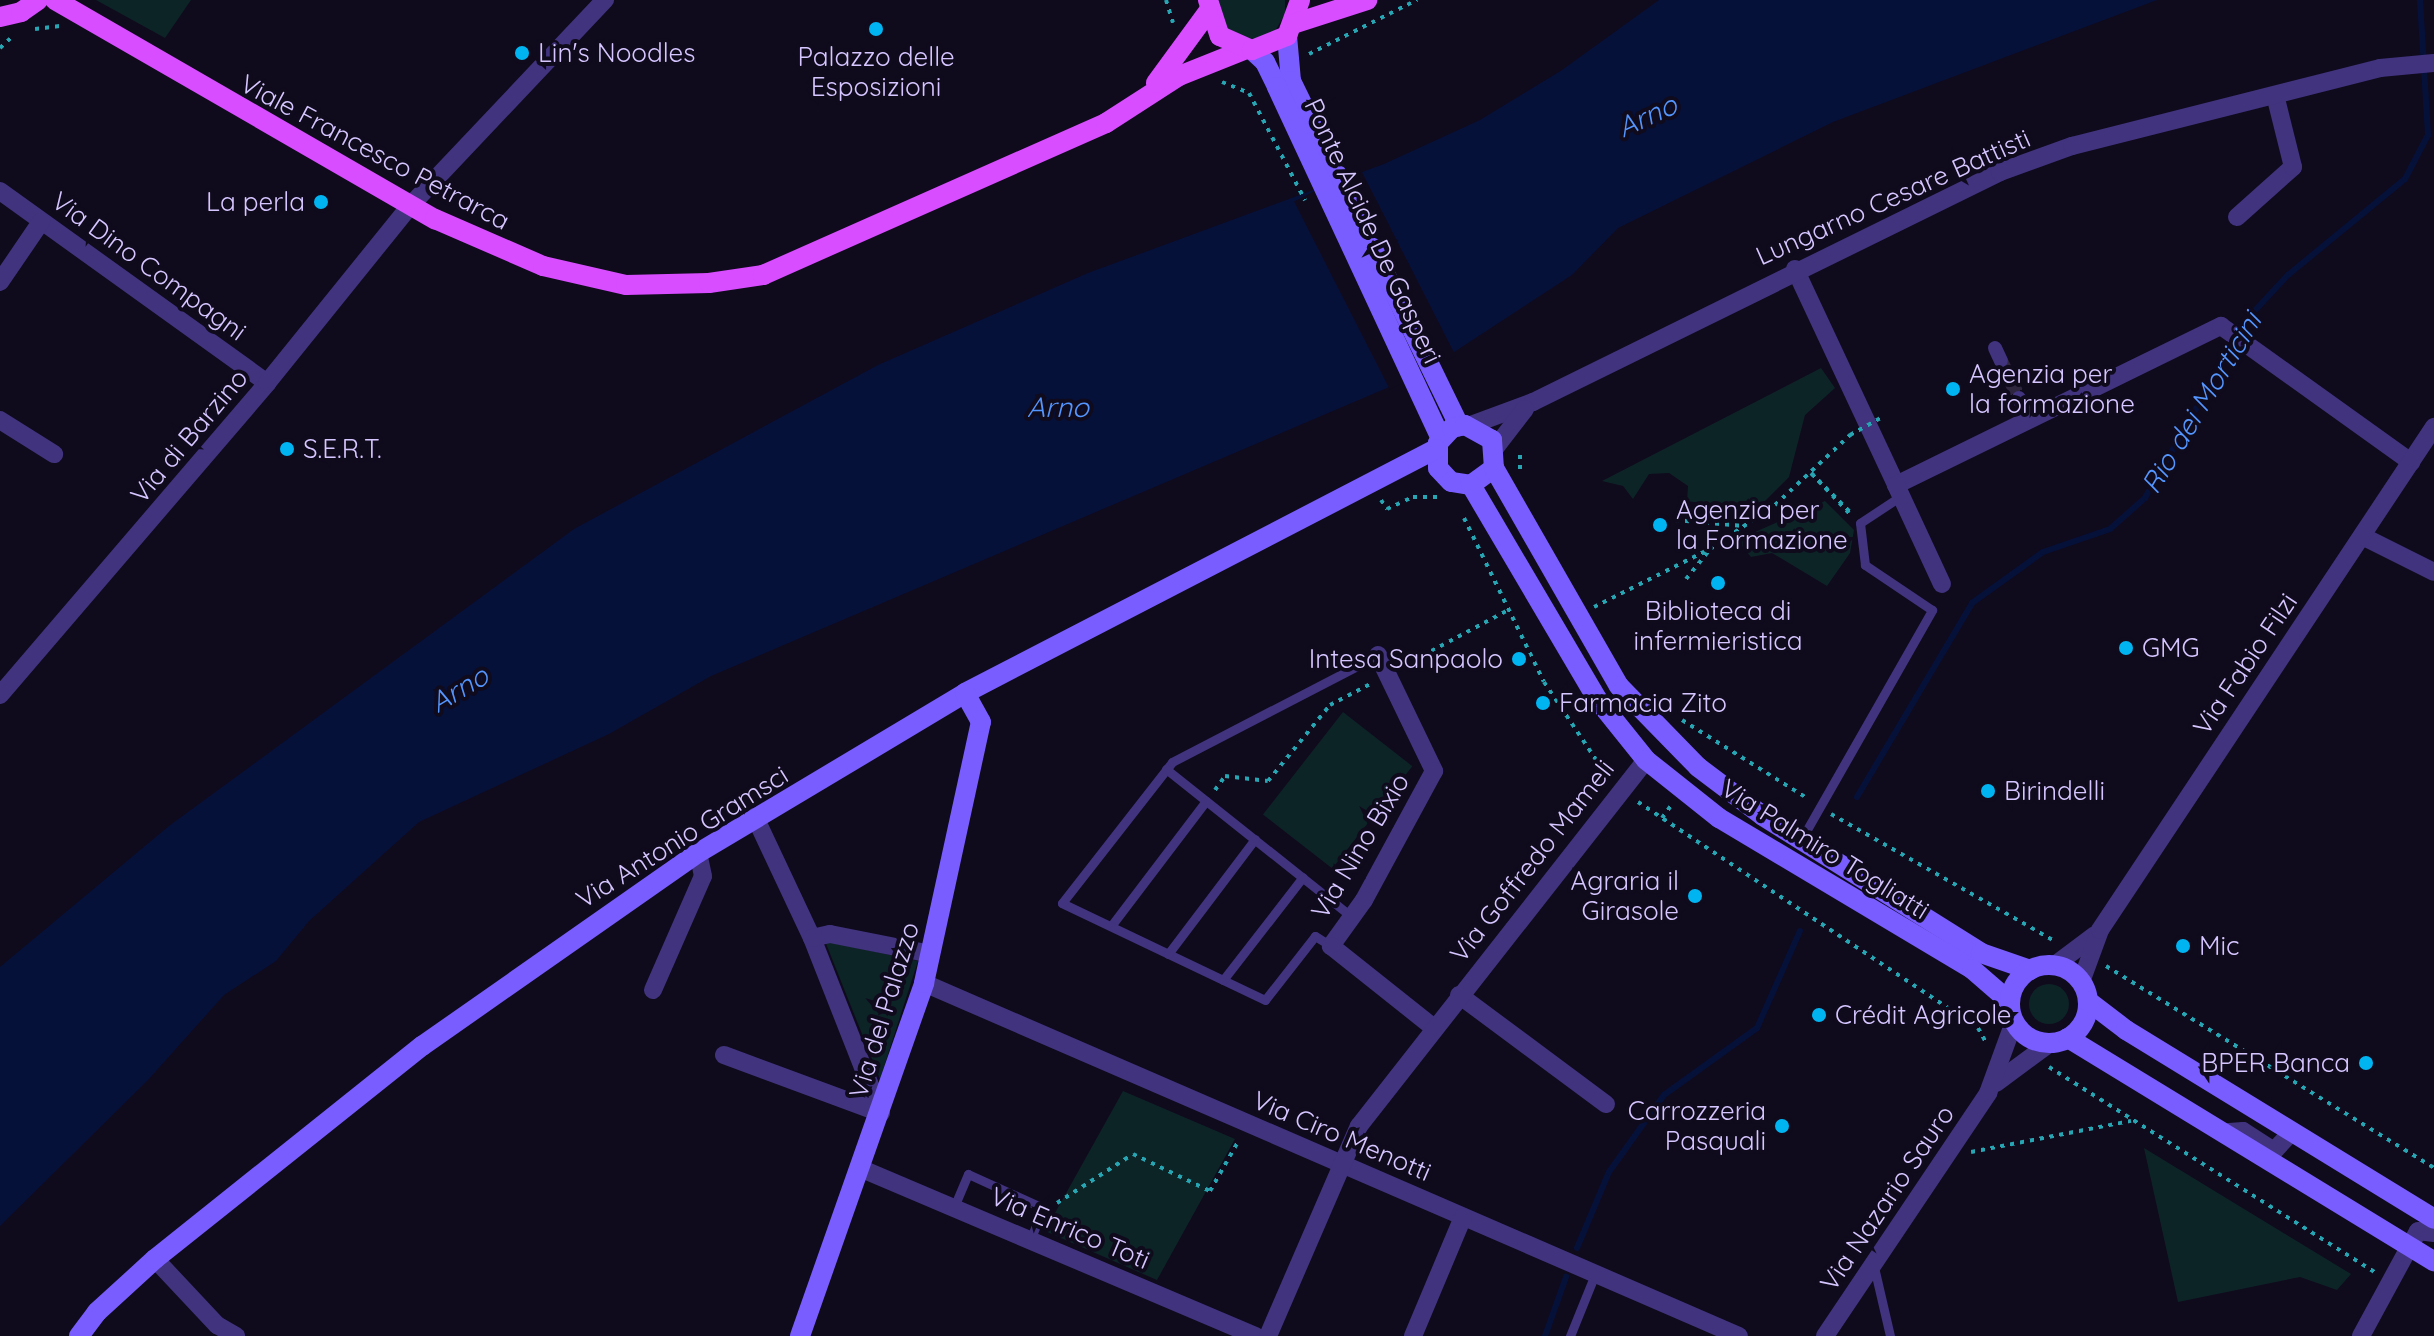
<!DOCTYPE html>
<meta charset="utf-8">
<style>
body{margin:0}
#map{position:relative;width:2434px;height:1336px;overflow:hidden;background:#100a1d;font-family:Quicksand,sans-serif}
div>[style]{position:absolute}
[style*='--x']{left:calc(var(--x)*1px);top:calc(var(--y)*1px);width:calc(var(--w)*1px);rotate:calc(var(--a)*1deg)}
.green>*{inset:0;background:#0d2427;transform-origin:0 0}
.round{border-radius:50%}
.water>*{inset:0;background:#06113a}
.pier>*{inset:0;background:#100a1d;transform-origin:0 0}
.stream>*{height:6px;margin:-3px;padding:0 3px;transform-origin:3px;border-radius:3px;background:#06113a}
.pedestrian-tunnel>*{height:14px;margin-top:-7px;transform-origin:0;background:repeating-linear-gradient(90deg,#2e263f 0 14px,transparent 0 21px)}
.path>*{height:4px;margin-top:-2px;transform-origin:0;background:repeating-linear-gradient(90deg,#27a5b2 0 4px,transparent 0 10px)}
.service>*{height:9px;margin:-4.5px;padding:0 4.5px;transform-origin:4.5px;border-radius:4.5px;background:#41337e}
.pedestrian>*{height:14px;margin:-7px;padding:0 7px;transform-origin:7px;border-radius:7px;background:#41337e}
.minor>*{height:18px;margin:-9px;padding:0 9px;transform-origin:9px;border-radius:9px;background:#41337e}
.secondary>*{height:20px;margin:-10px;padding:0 10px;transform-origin:10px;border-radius:10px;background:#795dff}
.secondary>.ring{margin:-10px;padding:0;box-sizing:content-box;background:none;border:20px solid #795dff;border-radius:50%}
.primary>*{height:20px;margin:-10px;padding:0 10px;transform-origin:10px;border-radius:10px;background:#d74dff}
.path-bridge>*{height:4px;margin-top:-2px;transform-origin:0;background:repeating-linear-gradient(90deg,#27a5b2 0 4px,transparent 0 10px)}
.dots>*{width:22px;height:22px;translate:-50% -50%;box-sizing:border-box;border:4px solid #100a1d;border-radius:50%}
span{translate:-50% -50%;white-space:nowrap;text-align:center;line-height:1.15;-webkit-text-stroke:8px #100a1d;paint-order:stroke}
.poi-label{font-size:26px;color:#d5c6ff}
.left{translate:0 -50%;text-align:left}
.right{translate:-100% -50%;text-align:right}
.street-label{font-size:26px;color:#d5c6ff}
.water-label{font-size:28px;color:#5496ff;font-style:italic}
</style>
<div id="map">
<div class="green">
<i style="clip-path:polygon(96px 0,191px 0,165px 38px)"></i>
<i style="clip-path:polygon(1219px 0,1285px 0,1285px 14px,1274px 33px,1254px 41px,1225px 28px)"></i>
<i style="clip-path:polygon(1821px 368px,1835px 388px,1805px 415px,1789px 477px,1755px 511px,1687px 501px,1688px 486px,1669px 473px,1649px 474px,1633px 499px,1623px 486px,1602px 481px)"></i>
<i style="clip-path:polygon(1825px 501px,1854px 530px,1850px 553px,1827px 586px,1772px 553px,1751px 557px,1737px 540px)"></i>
<i style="left:1343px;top:712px;width:88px;height:130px;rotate:38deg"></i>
<i style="clip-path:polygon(825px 941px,918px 961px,880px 1079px)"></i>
<i class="round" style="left:2029px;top:984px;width:40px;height:40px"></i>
<i style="clip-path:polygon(1123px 1091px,1235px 1139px,1157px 1280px,1045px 1231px)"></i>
<i style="clip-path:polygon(2144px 1148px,2351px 1274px,2337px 1290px,2300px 1277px,2178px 1302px)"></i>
</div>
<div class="water">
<i style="clip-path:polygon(1659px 0,2157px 0,1833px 122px,1618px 228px,1572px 275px,1422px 373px,711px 676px,609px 734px,419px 822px,309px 921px,276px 961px,224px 995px,148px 1080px,0 1226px,0 967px,169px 826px,574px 529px,878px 365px,1088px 273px,1384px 164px,1480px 120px,1562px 70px)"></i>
</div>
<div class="pier">
<i style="left:1360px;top:168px;width:211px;height:74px;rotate:63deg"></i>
</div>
<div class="stream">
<i style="--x:1857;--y:797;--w:226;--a:-59.3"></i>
<i style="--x:1972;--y:603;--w:87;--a:-35.7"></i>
<i style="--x:2043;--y:552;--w:71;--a:-18.9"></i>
<i style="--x:2110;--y:529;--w:47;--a:-41.5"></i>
<i style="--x:2145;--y:498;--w:207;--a:-60.2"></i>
<i style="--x:2248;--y:318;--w:59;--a:-47.1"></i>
<i style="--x:2288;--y:275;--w:151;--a:-39.4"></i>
<i style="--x:2405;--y:179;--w:50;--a:-62.4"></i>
<i style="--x:2428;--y:135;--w:135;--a:-93.4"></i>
<i style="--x:1577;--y:1248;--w:82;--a:-67.2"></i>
<i style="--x:1609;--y:1172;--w:95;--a:-54.5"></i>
<i style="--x:1664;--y:1095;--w:115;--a:-35.8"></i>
<i style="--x:1757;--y:1028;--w:106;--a:-66.1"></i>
<i style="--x:1545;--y:1336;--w:63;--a:-70.4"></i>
</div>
<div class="pedestrian-tunnel">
<i style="--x:2001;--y:361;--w:41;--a:64.1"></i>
</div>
<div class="path">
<i style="--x:1166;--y:0;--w:24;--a:73"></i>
<i style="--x:35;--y:29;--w:25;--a:-7"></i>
<i style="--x:0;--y:48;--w:16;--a:-43"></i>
<i style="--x:1309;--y:54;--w:121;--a:-26.6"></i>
<i style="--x:1222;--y:82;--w:29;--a:22"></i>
<i style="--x:1249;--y:93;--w:121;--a:62.4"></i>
<i style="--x:1520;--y:469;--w:19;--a:-90"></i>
<i style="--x:1381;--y:500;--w:11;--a:56"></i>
<i style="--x:1387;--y:509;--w:29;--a:-25"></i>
<i style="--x:1413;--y:497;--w:24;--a:0"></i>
<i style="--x:1849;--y:513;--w:55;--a:-133.5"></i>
<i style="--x:1811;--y:473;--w:55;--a:45"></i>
<i style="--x:1464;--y:518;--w:182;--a:64"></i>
<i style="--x:1544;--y:682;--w:117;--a:56.2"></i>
<i style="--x:1675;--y:520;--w:69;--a:5"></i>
<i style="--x:1686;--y:579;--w:38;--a:-51"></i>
<i style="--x:1710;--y:549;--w:78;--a:-34.1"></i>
<i style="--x:1775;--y:505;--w:103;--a:-43"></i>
<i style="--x:1594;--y:607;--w:127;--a:-26.6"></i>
<i style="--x:1405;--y:665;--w:117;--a:-28.1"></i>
<i style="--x:1682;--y:720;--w:147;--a:32"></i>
<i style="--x:1215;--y:790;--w:17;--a:-54"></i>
<i style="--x:1225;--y:776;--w:43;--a:6.6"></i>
<i style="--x:1268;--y:781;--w:98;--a:-50.8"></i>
<i style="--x:1330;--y:705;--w:47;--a:-27.6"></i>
<i style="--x:1638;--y:802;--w:408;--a:33.6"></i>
<i style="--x:1978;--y:1028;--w:18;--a:61"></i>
<i style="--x:1831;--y:814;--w:259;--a:29.6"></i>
<i style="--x:1662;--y:818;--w:17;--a:-54"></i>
<i style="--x:2106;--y:966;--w:385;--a:31.6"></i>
<i style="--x:2049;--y:1067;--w:386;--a:32.2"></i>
<i style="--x:1971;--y:1152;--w:163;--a:-11"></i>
<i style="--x:1057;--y:1203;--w:90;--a:-32.8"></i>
<i style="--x:1133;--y:1154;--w:85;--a:25.7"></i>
<i style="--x:1210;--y:1191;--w:59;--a:-60.4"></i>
</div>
<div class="service">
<i style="--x:1166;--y:769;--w:236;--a:38.5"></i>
<i style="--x:1801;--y:840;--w:265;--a:-60.3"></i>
<i style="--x:1932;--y:610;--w:81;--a:-146.1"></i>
<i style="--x:1865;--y:565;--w:42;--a:-96.8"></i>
<i style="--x:1860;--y:523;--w:49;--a:-33.4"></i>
<i style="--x:1111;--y:926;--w:157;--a:-52.8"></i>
<i style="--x:1331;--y:946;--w:19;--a:-148"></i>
<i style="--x:1315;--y:936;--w:81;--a:128"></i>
<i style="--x:1265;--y:1000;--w:225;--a:-154.5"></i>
<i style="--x:1062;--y:903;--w:179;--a:-52"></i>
<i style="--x:1172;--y:762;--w:232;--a:-27.4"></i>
<i style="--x:1168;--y:954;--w:144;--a:-52.9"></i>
<i style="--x:1223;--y:980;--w:130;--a:-52.2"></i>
<i style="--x:954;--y:1207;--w:36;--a:-67"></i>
<i style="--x:968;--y:1174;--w:82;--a:24.4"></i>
<i style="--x:1043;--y:1208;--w:35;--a:112"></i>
<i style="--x:1874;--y:1267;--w:71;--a:76.9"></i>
<i style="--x:1570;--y:1336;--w:67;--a:-68"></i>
</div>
<div class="pedestrian">
<i style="--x:1995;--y:348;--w:14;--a:65"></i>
<i style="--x:2019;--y:398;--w:24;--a:66"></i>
</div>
<div class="minor">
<i style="--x:0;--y:191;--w:329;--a:35.7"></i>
<i style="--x:2237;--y:217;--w:75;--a:-41.8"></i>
<i style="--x:2293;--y:167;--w:74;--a:-104"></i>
<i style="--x:1795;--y:269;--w:238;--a:64.9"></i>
<i style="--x:1896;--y:485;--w:362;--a:-26.1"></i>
<i style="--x:2221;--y:326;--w:234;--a:35.6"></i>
<i style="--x:0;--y:282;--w:73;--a:-55.7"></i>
<i style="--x:0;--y:420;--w:64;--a:32.2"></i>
<i style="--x:1471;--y:425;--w:66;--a:-20.4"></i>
<i style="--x:1533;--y:402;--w:521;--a:-26.22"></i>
<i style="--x:2000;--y:172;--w:77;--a:-19.9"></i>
<i style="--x:2072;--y:146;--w:318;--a:-14.2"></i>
<i style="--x:2380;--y:68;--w:54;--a:-5.3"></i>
<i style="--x:1495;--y:448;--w:49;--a:-52.4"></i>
<i style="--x:1896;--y:485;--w:109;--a:65.1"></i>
<i style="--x:2362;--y:536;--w:80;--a:26.6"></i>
<i style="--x:1378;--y:655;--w:129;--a:64.2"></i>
<i style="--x:1434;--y:771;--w:147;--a:118.5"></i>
<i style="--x:1364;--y:900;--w:57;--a:125.7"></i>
<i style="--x:1331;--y:946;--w:132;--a:38.5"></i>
<i style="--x:0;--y:695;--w:411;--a:-49.4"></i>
<i style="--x:267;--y:383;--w:228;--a:-51.1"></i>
<i style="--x:410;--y:206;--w:284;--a:-46.6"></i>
<i style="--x:755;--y:817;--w:134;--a:64.8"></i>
<i style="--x:812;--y:938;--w:188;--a:68.5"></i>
<i style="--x:812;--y:938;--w:18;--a:-13"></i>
<i style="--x:830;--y:934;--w:103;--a:11.2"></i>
<i style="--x:2055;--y:965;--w:50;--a:-36.9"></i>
<i style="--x:2081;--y:982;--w:55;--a:-69.9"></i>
<i style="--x:2100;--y:930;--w:604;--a:-56.42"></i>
<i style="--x:924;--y:983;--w:888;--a:23.42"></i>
<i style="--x:653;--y:990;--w:124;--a:-66.3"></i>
<i style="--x:703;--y:876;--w:24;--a:-102"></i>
<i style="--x:1459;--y:995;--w:183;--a:36.6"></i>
<i style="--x:724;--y:1055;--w:167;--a:20.3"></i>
<i style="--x:1996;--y:1083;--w:67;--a:-36.5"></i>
<i style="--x:2229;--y:1132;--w:14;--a:-4"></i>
<i style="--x:2243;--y:1131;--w:37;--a:33"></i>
<i style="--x:2274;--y:1151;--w:25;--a:-47"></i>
<i style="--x:862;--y:1169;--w:428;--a:23"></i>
<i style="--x:155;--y:1259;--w:91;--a:46.8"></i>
<i style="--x:217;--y:1325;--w:22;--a:30"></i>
<i style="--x:1268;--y:1336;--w:229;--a:-66.6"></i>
<i style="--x:1359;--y:1126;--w:465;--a:-51.9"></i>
<i style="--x:1413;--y:1336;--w:129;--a:-67.2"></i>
<i style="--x:1825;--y:1336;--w:293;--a:-56.1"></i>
<i style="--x:1988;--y:1093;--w:76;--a:-69.9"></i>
<i style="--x:2361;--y:1336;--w:119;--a:-61.5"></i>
<i style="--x:2418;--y:1231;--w:16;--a:7"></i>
</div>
<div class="secondary">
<i style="--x:1287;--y:36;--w:45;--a:84.9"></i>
<i style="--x:1291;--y:81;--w:384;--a:64"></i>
<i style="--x:1252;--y:50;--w:18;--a:43"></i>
<i style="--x:1265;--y:62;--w:28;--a:64"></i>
<i style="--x:1277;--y:87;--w:387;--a:65"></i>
<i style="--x:1494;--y:468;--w:29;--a:144"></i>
<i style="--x:1471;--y:485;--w:20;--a:-171"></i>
<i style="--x:1451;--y:482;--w:19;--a:-133"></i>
<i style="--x:1438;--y:468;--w:25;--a:-90"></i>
<i style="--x:1438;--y:443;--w:21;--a:-47"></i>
<i style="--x:1452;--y:428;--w:13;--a:-13"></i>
<i style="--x:1465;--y:425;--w:31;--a:29"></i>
<i style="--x:1492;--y:440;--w:28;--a:86"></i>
<i style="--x:1494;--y:468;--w:251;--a:60.2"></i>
<i style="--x:1619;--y:686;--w:113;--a:45.7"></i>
<i style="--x:1698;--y:767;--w:81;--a:37"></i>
<i style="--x:1763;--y:816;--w:257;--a:32.1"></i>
<i style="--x:1981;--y:953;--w:52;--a:19.1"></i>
<i style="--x:1471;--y:485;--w:248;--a:59.5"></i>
<i style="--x:1597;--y:699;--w:78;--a:51.2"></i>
<i style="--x:1646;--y:760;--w:93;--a:38.5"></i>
<i style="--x:1719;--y:818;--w:295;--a:30.8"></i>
<i style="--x:1972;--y:969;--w:50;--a:41"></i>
<i class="ring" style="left:2010px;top:965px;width:58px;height:58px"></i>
<i style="--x:2088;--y:1001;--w:48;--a:37.3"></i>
<i style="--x:2126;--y:1030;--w:361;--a:31.5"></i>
<i style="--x:2068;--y:1038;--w:429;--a:31.4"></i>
<i style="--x:79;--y:1336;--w:30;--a:-53"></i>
<i style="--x:97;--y:1312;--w:79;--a:-42.4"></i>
<i style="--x:155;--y:1259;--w:342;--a:-38.6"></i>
<i style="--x:422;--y:1046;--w:337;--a:-35"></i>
<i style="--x:698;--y:853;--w:311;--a:-30.9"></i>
<i style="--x:965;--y:693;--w:530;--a:-27.39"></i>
<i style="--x:800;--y:1336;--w:374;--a:-70.6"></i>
<i style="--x:924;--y:983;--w:267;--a:-77.7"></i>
<i style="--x:981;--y:722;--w:33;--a:-119"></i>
</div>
<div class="primary">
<i style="--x:55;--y:0;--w:439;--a:30"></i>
<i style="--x:435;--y:219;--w:118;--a:23.5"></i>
<i style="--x:543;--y:266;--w:85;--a:12.9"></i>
<i style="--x:626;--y:285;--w:83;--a:-1.4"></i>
<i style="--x:709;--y:283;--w:55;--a:-8.4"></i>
<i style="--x:763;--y:275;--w:375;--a:-23.9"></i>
<i style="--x:1106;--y:123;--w:87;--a:-32.8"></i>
<i style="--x:1179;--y:76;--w:70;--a:-21.8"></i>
<i style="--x:1208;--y:0;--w:38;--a:72"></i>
<i style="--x:1220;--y:36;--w:35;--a:24"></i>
<i style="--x:1252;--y:50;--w:38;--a:-22"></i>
<i style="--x:1287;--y:36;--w:38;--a:-70"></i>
<i style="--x:0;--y:17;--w:22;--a:-13"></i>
<i style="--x:21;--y:12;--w:21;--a:-35"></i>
<i style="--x:1296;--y:23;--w:75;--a:-17.9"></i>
<i style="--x:1156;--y:83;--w:88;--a:-53.8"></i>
</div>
<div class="path-bridge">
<i style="--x:1850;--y:435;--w:38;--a:-29"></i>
</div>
<div class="dots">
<i style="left:876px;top:29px;background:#00b4f1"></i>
<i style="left:522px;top:53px;background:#00b4f1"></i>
<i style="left:321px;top:202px;background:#00b4f1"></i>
<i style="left:1953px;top:389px;background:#00b4f1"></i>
<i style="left:287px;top:449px;background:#00b4f1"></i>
<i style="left:1660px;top:525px;background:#00b4f1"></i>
<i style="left:1718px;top:583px;background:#00b4f1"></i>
<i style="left:2126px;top:648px;background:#00b4f1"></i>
<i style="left:1519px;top:659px;background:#00b4f1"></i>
<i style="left:1543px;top:703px;background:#00b4f1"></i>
<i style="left:1988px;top:791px;background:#00b4f1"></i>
<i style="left:1695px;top:896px;background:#00b4f1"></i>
<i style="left:2183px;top:946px;background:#00b4f1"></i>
<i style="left:1819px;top:1015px;background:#00b4f1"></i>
<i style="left:2366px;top:1063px;background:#00b4f1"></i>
<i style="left:1782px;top:1126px;background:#00b4f1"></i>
</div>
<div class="poi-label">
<span class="left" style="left:538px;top:53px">Lin's Noodles</span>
<span style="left:876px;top:72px">Palazzo delle<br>Esposizioni</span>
<span class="right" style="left:305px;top:202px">La perla</span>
<span class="left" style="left:1969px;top:389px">Agenzia per<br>la formazione</span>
<span class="left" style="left:303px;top:449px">S.E.R.T.</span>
<span class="left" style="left:1676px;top:525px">Agenzia per<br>la Formazione</span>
<span style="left:1718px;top:626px">Biblioteca di<br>infermieristica</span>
<span class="left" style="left:2142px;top:648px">GMG</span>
<span class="right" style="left:1503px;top:659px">Intesa Sanpaolo</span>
<span class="left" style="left:1559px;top:703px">Farmacia Zito</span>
<span class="left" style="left:2004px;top:791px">Birindelli</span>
<span class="right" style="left:1679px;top:896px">Agraria il<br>Girasole</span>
<span class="left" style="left:2199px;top:946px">Mic</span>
<span class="left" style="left:1835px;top:1015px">Crédit Agricole</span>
<span class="right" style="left:2350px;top:1063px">BPER Banca</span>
<span class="right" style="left:1766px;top:1126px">Carrozzeria<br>Pasquali</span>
</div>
<div class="street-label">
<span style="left:375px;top:152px;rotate:28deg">Viale Francesco Petrarca</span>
<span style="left:1893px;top:197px;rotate:-24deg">Lungarno Cesare Battisti</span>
<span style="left:1373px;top:231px;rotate:65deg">Ponte Alcide De Gasperi</span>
<span style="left:149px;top:266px;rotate:36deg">Via Dino Compagni</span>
<span style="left:189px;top:436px;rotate:-50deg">Via di Barzino</span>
<span style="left:2245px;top:664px;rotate:-56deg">Via Fabio Filzi</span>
<span style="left:682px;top:837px;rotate:-32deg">Via Antonio Gramsci</span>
<span style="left:1360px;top:846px;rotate:-59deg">Via Nino Bixio</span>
<span style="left:1825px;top:849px;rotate:32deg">Via Palmiro Togliatti</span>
<span style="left:1532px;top:861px;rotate:-52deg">Via Goffredo Mameli</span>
<span style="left:884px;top:1010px;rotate:-73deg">Via del Palazzo</span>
<span style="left:1342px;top:1136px;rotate:23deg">Via Ciro Menotti</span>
<span style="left:1887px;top:1198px;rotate:-56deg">Via Nazario Sauro</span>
<span style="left:1070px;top:1228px;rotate:23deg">Via Enrico Toti</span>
</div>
<div class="water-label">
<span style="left:1647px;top:116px;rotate:-25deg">Arno</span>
<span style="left:2201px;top:403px;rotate:-59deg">Rio dei Morticini</span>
<span style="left:1058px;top:407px">Arno</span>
<span style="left:459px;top:689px;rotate:-31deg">Arno</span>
</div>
</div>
